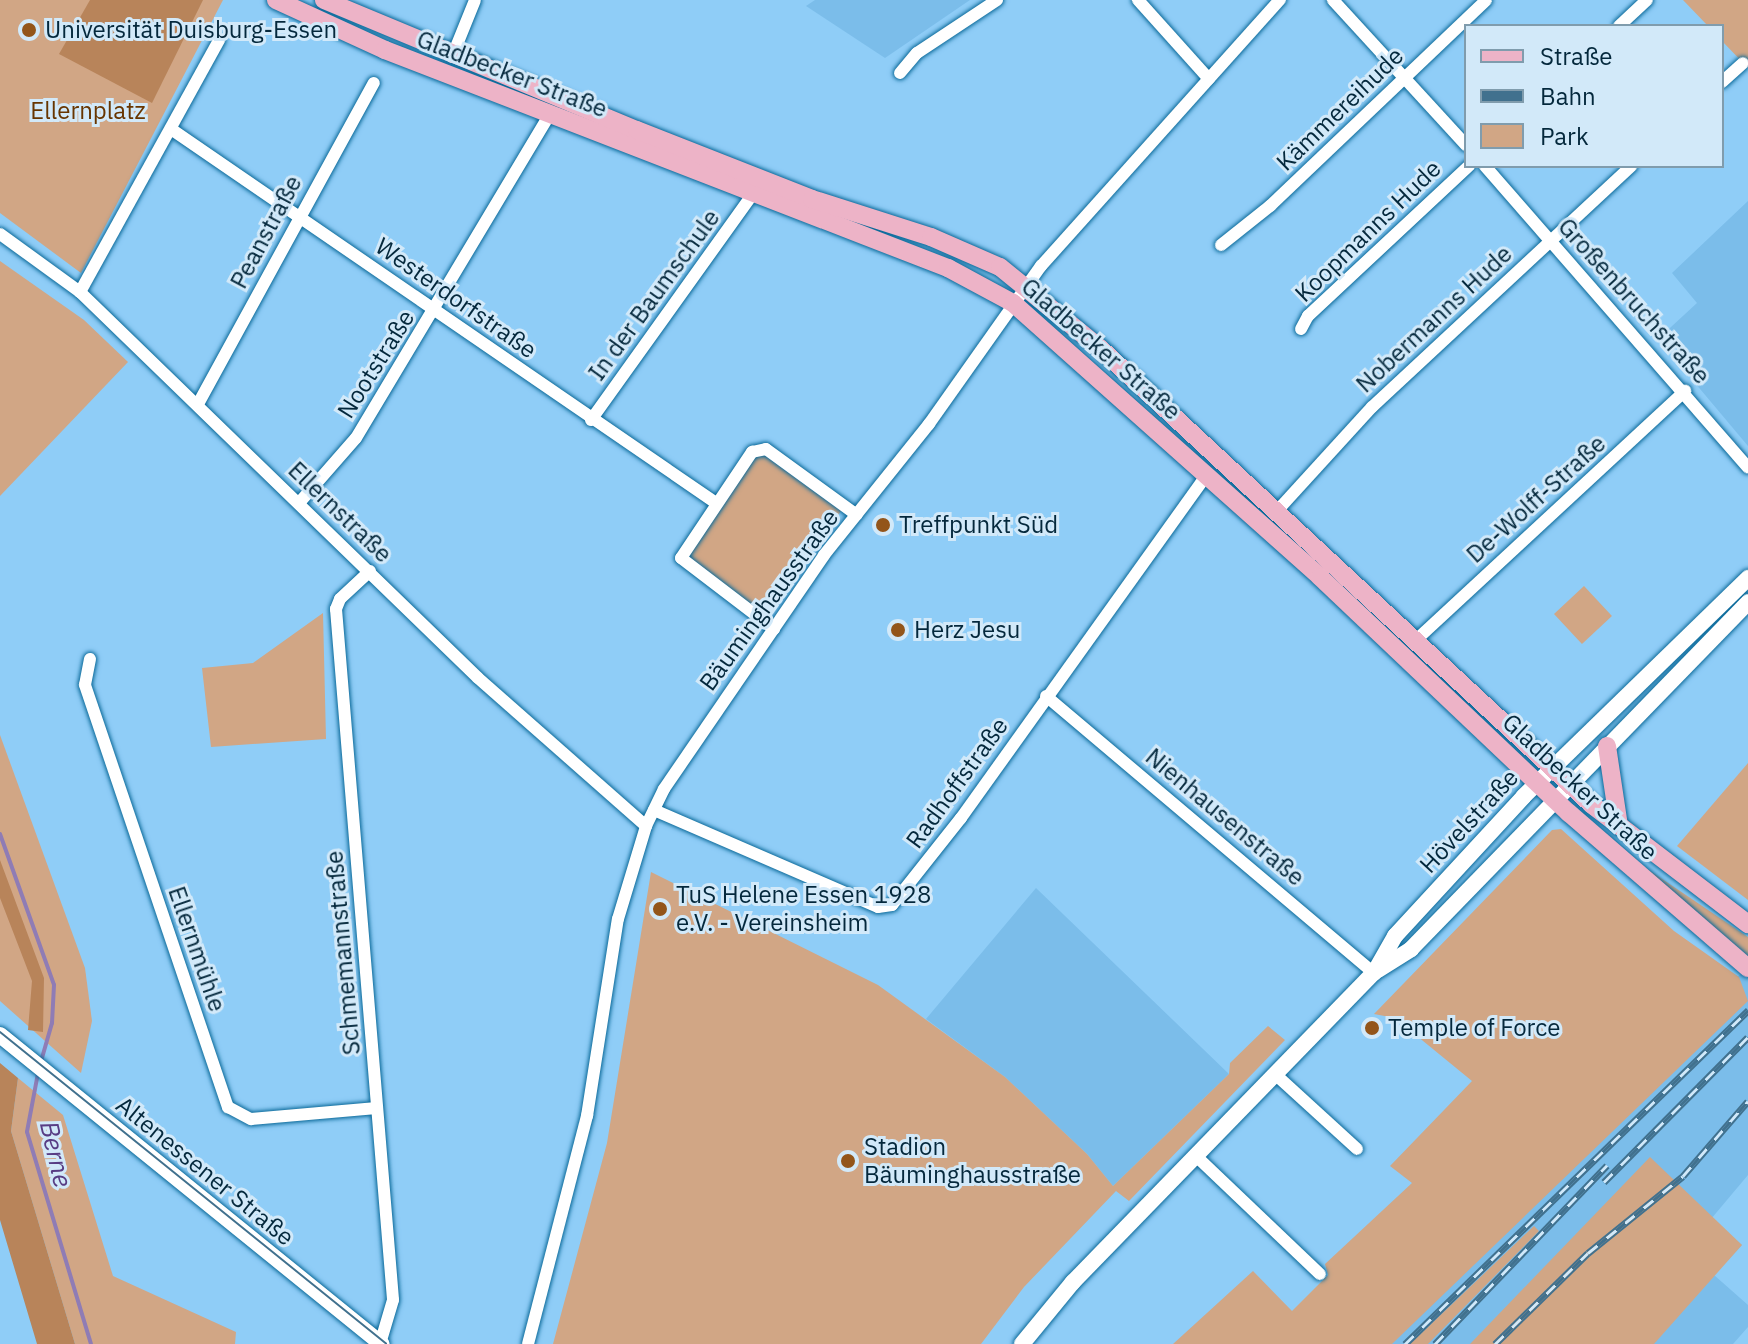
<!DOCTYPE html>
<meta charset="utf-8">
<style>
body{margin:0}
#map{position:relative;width:1748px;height:1344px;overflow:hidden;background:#8fcdf7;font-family:"IBM Plex Sans",sans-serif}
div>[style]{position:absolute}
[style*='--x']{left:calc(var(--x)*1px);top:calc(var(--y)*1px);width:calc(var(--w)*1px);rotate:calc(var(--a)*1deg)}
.built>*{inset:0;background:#7bbdea}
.green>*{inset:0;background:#d1a685;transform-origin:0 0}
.forest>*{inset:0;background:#b8845a}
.stream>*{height:4px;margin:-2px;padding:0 2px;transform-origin:2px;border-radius:2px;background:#8f7cb5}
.roads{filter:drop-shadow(0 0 2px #0a6999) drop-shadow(0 0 2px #0a6999)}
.street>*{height:12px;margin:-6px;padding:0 6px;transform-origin:6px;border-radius:6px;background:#fff}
.secondary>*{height:16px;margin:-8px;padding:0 8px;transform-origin:8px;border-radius:8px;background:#fff}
.primary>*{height:18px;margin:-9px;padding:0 9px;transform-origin:9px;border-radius:9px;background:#edb3c7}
.tram>*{height:2px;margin:-1px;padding:0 1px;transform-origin:1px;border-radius:1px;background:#41718e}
.rail>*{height:7px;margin-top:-3.5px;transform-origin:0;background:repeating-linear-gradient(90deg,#d2e9f9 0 12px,#41718e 0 24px);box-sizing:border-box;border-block:2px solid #41718e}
.dots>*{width:22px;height:22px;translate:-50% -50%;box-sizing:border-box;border:4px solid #d2e9f9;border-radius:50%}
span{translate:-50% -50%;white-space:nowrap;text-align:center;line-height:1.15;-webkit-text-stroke:6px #d2e9f9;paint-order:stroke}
.poi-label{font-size:24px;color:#04283c}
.left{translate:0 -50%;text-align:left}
.street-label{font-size:24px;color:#04283c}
.park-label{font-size:24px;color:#673500}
.water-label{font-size:26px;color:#583d84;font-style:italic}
.legend{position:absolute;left:1464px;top:24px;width:260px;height:144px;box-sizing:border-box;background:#d2e9f9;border:2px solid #809cad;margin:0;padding:10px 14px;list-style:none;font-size:24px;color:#04283c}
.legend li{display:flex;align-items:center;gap:16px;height:40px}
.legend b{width:40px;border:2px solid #809cad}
</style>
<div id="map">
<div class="built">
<i style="clip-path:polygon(815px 0,970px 0,885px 58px,806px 6px)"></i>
<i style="clip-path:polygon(1748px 201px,1748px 446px,1658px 339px,1697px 303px,1672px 273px)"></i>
<i style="clip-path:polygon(1036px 888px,1229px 1074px,1113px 1186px,1087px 1154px,1005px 1077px,926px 1019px)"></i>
<i style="clip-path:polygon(1748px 968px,1748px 1175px,1711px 1219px,1742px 1245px,1714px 1275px,1748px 1305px,1748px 1327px,1733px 1344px,1306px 1344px)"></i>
</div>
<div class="green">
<i style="clip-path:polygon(0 0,223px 0,81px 273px,0 213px)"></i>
<i style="clip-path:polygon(1683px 0,1748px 0,1748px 68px,1722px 41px,1722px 26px,1708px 26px)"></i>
<i style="clip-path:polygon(0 261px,84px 320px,128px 362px,0 496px)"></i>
<i style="clip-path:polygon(764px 455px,841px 511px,765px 615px,689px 561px,688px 550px,756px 456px)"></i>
<i style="left:1584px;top:586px;width:41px;height:41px;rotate:47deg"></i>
<i style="clip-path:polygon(323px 613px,326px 739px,211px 747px,202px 668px,253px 663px)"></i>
<i style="clip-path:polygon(0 735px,85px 968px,92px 1021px,81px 1073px,0 1001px)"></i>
<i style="clip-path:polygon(1748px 763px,1748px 900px,1677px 846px)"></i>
<i style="clip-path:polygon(1561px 829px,1674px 931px,1739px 977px,1748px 1001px,1392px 1344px,1173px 1344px,1253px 1271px,1292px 1311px,1328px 1275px,1325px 1264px,1412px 1183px,1390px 1166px,1472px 1081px,1395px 1018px,1374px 1014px,1552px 830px)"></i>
<i style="clip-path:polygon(1646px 868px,1748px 937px,1748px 956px,1644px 871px)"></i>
<i style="clip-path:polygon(651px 872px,878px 985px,1005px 1077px,1087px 1154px,1113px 1186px,1229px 1074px,1230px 1063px,1268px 1026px,1285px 1040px,1129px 1201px,1116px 1191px,1024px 1287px,981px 1344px,553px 1344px,607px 1143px)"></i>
<i style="clip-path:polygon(18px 1078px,63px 1115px,113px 1276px,236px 1332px,235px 1344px,75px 1344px,11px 1131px)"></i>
<i style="clip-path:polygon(1650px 1157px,1742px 1245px,1654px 1344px,1470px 1344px)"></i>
<i style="clip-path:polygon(1534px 1226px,1539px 1231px,1428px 1344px,1410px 1344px)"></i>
</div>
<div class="forest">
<i style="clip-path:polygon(90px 0,203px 0,152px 103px,59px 54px)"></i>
<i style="clip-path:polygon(0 860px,44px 978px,43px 1032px,28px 1030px,32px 981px,0 898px)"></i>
<i style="clip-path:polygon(0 1063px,18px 1078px,11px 1131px,75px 1344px,37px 1344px,0 1220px)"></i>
</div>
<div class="stream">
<i style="--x:0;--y:834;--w:160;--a:70.3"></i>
<i style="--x:54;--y:985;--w:38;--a:93"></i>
<i style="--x:52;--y:1023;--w:40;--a:106"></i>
<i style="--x:38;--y:1073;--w:60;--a:100.6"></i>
<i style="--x:27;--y:1132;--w:221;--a:73.2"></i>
</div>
<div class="roads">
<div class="street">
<i style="--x:1138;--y:0;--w:106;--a:48.1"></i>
<i style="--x:1333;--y:0;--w:197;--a:47.5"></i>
<i style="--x:1619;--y:26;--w:38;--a:-43"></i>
<i style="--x:452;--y:57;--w:61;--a:-68"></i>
<i style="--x:900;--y:73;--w:26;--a:-50"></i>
<i style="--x:917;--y:53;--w:96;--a:-33.5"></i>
<i style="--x:1722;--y:82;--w:28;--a:-42"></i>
<i style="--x:171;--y:129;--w:661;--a:34.46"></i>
<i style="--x:1485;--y:166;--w:400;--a:48.9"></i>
<i style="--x:0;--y:234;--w:99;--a:35.9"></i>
<i style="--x:80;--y:292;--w:554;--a:44.12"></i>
<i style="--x:478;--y:678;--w:224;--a:41.4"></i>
<i style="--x:1221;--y:245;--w:63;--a:-38.5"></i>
<i style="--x:1270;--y:206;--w:298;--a:-43.6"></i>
<i style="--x:80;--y:292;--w:288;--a:-61.1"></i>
<i style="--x:1301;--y:329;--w:15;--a:-62"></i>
<i style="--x:1308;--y:316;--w:220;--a:-43"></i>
<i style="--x:198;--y:404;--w:366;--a:-61.3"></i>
<i style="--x:591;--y:420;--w:277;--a:-54.4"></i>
<i style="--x:299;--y:503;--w:86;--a:-48.8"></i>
<i style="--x:356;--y:438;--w:376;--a:-59.1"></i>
<i style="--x:1276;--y:512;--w:142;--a:-47.6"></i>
<i style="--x:1372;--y:407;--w:354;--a:-42.9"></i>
<i style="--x:370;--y:571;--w:41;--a:137"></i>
<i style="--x:340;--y:599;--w:11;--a:112"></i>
<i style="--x:336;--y:609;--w:693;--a:85.28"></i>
<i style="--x:393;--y:1300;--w:46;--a:106.5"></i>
<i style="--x:774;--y:629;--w:117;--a:-142.6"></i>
<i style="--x:681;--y:558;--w:128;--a:-56.2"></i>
<i style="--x:752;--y:452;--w:14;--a:-12"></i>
<i style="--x:766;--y:449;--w:112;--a:36"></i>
<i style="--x:1416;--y:640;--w:367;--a:-42.8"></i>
<i style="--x:90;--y:659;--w:26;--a:101"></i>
<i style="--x:85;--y:685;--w:446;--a:71.3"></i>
<i style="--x:228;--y:1107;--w:26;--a:28"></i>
<i style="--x:251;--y:1119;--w:126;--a:-5"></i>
<i style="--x:1046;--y:696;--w:429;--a:40.2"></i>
<i style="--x:654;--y:810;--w:244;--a:23.4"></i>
<i style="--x:878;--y:907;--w:14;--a:-8"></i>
<i style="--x:892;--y:905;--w:111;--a:-51.6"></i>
<i style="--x:961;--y:818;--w:423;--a:-54.4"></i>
<i style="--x:1275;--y:1074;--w:111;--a:42.4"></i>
<i style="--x:1196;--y:1156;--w:171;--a:43.6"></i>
<i style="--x:528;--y:1344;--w:236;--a:-75.5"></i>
<i style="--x:587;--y:1116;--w:199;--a:-81.1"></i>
<i style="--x:618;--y:919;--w:97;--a:-73.2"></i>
<i style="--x:646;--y:826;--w:41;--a:-64.1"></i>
<i style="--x:664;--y:789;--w:283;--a:-55.6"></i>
<i style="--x:824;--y:555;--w:168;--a:-51.3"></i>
<i style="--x:929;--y:424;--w:194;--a:-54.7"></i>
<i style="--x:1041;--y:266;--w:358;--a:-48.1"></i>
</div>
<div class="secondary">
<i style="--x:1378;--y:970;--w:39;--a:-32"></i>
<i style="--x:1411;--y:949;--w:484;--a:-45.8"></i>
<i style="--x:0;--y:1035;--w:491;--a:39"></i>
<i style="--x:1022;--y:1344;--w:80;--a:-50.6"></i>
<i style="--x:1073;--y:1282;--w:431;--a:-45.8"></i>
<i style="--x:1374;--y:973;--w:43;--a:-60.4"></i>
<i style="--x:1395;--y:936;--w:190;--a:-47.3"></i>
<i style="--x:1524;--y:796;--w:313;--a:-44.2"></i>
</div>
<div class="primary">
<i style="--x:276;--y:0;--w:120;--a:24.6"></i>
<i style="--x:385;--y:50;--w:604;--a:21.17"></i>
<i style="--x:948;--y:268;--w:74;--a:28.3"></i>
<i style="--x:1013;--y:303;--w:411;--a:41.7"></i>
<i style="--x:1320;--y:577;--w:343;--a:43.5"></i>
<i style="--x:1569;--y:813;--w:237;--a:40.9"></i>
<i style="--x:324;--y:0;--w:339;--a:22.6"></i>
<i style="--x:637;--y:130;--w:188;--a:21.5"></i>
<i style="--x:812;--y:199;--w:125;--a:17.7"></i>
<i style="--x:931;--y:237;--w:75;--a:23.5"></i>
<i style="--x:1000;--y:267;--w:130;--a:39.1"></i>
<i style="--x:1101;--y:349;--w:669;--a:42.88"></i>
<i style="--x:1591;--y:804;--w:198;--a:37.4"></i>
<i style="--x:1607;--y:746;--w:81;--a:81.5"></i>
</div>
</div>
<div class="tram">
<i style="--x:0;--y:1032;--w:496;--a:38.9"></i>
</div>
<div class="rail">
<i style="--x:1604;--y:1182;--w:204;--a:-45.2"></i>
<i style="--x:1405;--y:1344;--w:479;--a:-44.2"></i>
<i style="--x:1435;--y:1344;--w:248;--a:-46.1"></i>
<i style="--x:1495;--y:1344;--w:130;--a:-44.4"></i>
<i style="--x:1588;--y:1253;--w:122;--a:-39"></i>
<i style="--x:1683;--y:1176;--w:99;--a:-49.1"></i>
</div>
<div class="dots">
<i style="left:29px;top:30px;background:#93551a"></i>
<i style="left:883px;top:525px;background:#93551a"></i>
<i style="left:898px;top:630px;background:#93551a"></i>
<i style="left:660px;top:909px;background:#93551a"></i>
<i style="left:1372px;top:1028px;background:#93551a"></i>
<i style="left:848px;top:1161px;background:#93551a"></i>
</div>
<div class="poi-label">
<span class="left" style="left:45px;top:30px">Universität Duisburg-Essen</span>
<span class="left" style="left:899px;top:525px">Treffpunkt Süd</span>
<span class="left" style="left:914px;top:630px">Herz Jesu</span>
<span class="left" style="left:676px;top:909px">TuS Helene Essen 1928<br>e.V. - Vereinsheim</span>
<span class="left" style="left:1388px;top:1028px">Temple of Force</span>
<span class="left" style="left:864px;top:1161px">Stadion<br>Bäuminghausstraße</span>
</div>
<div class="street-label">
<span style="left:512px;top:74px;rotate:21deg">Gladbecker Straße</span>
<span style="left:1340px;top:109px;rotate:-44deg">Kämmereihude</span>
<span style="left:1368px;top:231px;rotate:-44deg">Koopmanns Hude</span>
<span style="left:266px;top:232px;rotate:-62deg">Peanstraße</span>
<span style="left:654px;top:295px;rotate:-54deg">In der Baumschule</span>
<span style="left:456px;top:298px;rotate:35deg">Westerdorfstraße</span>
<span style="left:1634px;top:301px;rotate:48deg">Großenbruchstraße</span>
<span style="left:1434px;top:319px;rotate:-43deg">Nobermanns Hude</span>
<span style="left:1101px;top:349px;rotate:41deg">Gladbecker Straße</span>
<span style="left:376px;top:364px;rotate:-58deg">Nootstraße</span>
<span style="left:1536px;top:499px;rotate:-42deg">De-Wolff-Straße</span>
<span style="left:340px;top:512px;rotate:44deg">Ellernstraße</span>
<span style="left:769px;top:600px;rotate:-54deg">Bäuminghausstraße</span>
<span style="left:957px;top:783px;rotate:-54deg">Radhoffstraße</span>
<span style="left:1580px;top:787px;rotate:43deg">Gladbecker Straße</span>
<span style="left:1225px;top:817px;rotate:40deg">Nienhausenstraße</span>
<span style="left:1469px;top:821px;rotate:-47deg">Hövelstraße</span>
<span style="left:197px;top:949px;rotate:71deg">Ellernmühle</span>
<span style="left:343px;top:953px;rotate:-95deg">Schmemannstraße</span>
<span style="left:205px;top:1171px;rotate:39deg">Altenessener Straße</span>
</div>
<div class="park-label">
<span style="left:88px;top:111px">Ellernplatz</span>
</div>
<div class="water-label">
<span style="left:56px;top:1154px;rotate:77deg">Berne</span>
</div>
<ul class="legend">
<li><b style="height:10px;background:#edb3c7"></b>Straße</li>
<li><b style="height:10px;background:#41718e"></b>Bahn</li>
<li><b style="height:22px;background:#d1a685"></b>Park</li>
</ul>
</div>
